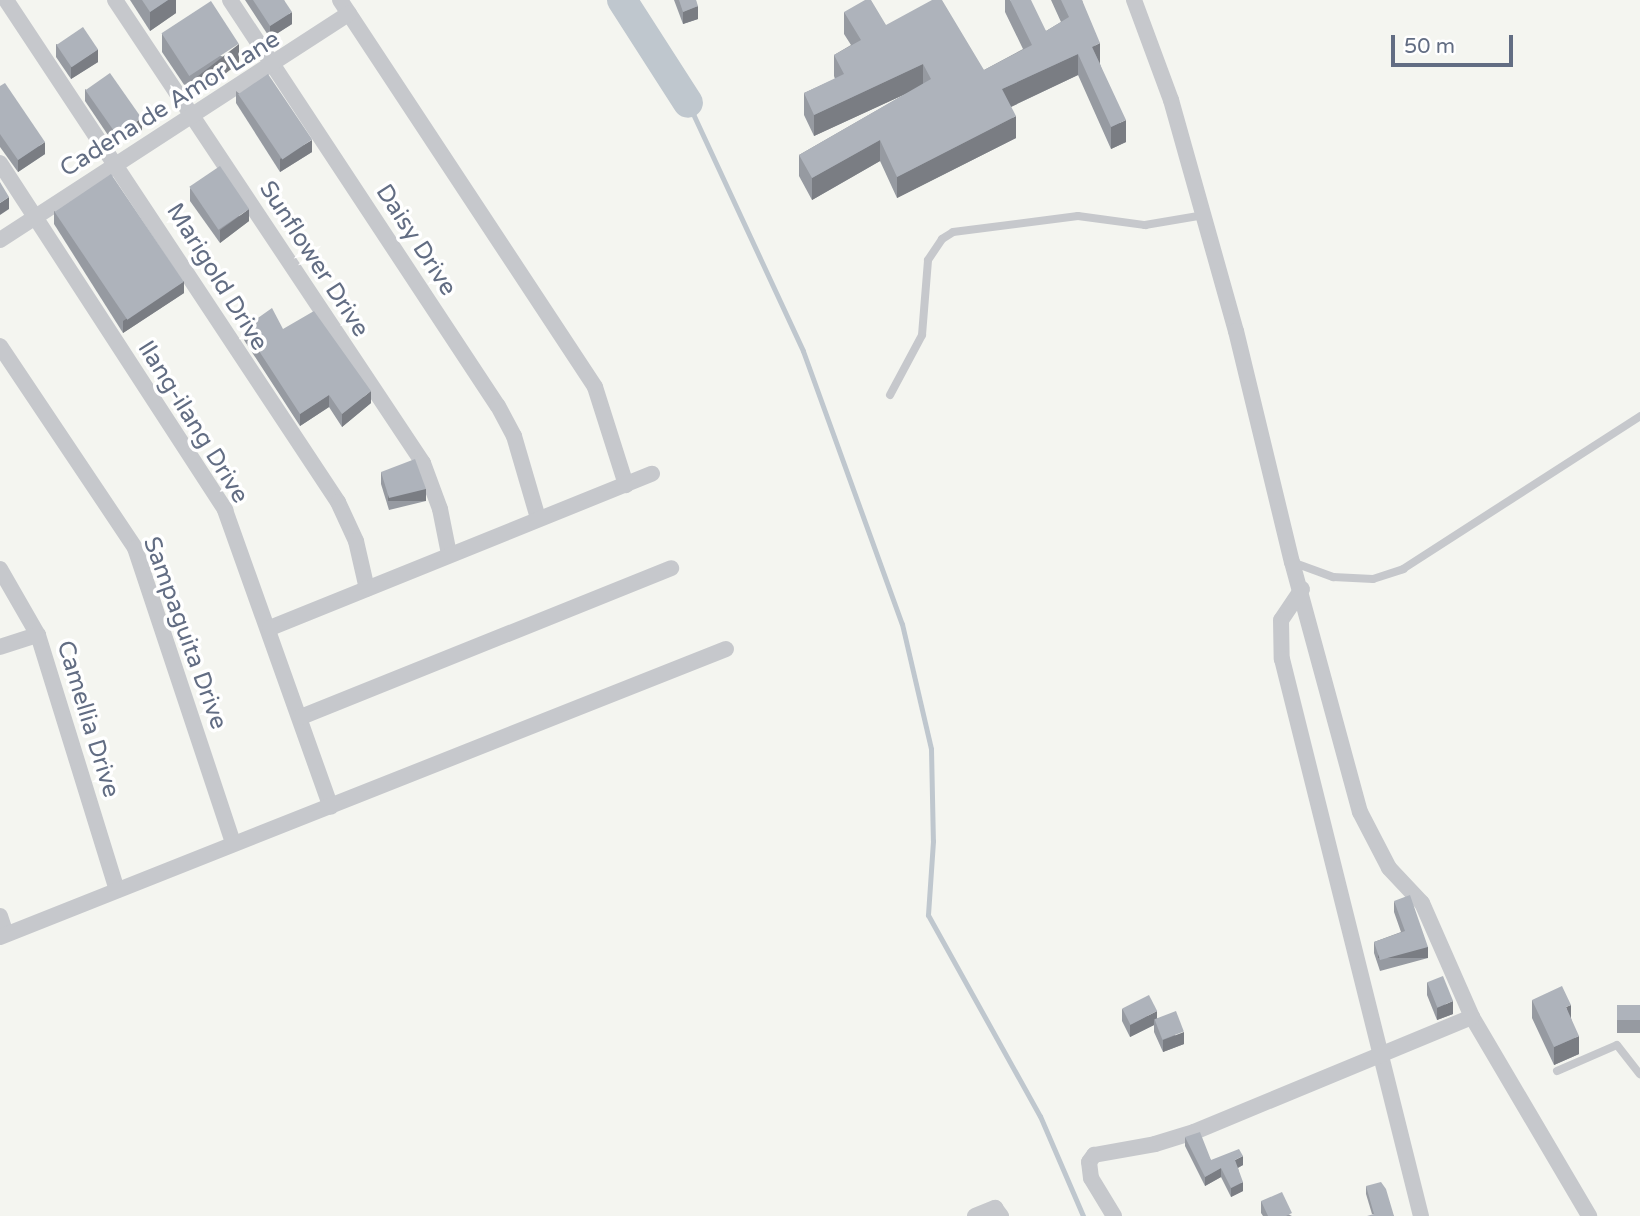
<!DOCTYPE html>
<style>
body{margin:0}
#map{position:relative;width:1640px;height:1216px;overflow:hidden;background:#f4f5f0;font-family:"Varela Round",sans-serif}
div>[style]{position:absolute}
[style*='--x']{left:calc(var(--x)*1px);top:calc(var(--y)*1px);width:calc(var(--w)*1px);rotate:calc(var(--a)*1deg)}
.stream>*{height:5px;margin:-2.5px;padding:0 2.5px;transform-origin:2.5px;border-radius:2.5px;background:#bfc7ce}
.river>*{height:30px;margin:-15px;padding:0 15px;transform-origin:15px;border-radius:15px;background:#bfc7ce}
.service>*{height:8px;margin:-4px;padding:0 4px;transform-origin:4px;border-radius:4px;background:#c6c8cc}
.minor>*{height:16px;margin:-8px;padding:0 8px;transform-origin:8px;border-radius:8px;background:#c6c8cc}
.wall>*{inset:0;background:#969aa1;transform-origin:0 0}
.shaded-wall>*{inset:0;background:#7a7d83;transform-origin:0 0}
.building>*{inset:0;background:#aeb3bb;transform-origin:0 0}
span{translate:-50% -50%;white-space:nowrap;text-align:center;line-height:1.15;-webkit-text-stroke:7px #fff;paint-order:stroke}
.street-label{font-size:24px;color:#626d83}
.scale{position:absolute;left:1391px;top:35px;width:122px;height:32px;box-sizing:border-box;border:4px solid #626d83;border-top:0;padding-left:9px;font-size:21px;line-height:24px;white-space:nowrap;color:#626d83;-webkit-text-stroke:5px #fff;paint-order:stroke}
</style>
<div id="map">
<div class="stream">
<i style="--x:688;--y:103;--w:273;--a:65.1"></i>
<i style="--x:803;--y:351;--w:290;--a:70.1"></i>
<i style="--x:902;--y:624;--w:128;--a:76.9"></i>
<i style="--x:931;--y:749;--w:92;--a:88.8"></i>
<i style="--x:933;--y:841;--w:74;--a:93.9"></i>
<i style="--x:928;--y:915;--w:230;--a:60.9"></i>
<i style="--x:1040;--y:1116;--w:109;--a:66.7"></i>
</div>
<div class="river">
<i style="--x:622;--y:0;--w:122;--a:57.3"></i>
</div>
<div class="service">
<i style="--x:890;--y:395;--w:68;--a:-61.9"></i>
<i style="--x:922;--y:335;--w:75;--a:-85.4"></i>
<i style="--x:928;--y:260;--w:25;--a:-56"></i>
<i style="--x:942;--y:239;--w:13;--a:-32"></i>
<i style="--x:953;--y:232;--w:126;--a:-7.3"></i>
<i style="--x:1078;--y:216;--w:68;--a:7.7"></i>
<i style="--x:1145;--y:225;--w:60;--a:-9.6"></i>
<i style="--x:1292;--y:562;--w:44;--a:20.1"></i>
<i style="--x:1333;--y:577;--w:40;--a:2.9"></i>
<i style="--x:1373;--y:579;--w:32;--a:-18"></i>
<i style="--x:1403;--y:569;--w:282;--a:-32.8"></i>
<i style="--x:1557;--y:1071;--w:65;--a:-23.4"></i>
<i style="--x:1617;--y:1045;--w:37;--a:52"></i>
</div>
<div class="minor">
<i style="--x:6;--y:0;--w:602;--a:56.52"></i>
<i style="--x:338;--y:502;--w:43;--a:65.2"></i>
<i style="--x:356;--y:541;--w:49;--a:77.1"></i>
<i style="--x:115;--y:0;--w:556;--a:56.37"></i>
<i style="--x:423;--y:463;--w:49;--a:69.7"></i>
<i style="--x:440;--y:509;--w:46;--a:78.7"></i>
<i style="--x:230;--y:0;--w:486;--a:56.6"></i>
<i style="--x:498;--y:406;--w:34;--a:62"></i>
<i style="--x:514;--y:436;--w:85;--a:73.7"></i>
<i style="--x:340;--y:0;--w:463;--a:56.6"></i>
<i style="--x:595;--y:387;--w:103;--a:72.4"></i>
<i style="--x:1134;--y:0;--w:107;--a:69.7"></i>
<i style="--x:1171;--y:100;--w:240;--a:74.3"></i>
<i style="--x:1236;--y:331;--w:238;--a:76.4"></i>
<i style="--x:1292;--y:562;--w:259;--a:74.8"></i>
<i style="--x:1360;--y:812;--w:63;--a:62.6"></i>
<i style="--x:1389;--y:868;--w:48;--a:46.7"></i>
<i style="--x:1422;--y:903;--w:124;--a:66.3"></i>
<i style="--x:1472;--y:1017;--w:231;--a:59.5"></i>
<i style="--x:0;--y:163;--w:414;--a:57"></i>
<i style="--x:225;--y:510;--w:315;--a:70.4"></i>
<i style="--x:0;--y:240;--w:416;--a:-33"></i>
<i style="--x:0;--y:346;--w:243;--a:56.2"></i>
<i style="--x:135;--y:548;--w:310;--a:71.6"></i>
<i style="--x:0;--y:569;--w:76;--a:60.1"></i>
<i style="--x:38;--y:635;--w:267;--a:72.8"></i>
<i style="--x:1302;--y:589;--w:37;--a:124"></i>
<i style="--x:1281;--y:620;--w:39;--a:89"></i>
<i style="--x:1282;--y:659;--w:574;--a:75.99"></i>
<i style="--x:270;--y:628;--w:412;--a:-22"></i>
<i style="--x:0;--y:647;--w:40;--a:-18"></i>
<i style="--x:301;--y:717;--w:399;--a:-21.9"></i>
<i style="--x:0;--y:916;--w:19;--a:72"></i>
<i style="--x:0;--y:937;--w:781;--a:-21.64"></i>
<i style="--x:975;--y:1216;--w:22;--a:-22"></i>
<i style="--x:995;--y:1208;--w:10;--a:53"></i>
<i style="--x:1114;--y:1216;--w:44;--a:-121.2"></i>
<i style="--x:1091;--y:1178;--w:16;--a:-97"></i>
<i style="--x:1089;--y:1162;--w:9;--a:-54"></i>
<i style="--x:1094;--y:1155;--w:62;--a:-10.2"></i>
<i style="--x:1155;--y:1144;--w:41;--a:-17.1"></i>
<i style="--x:1194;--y:1132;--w:301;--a:-22.5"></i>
</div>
<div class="wall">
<i style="clip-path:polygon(130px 0,176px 0,176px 13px,150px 31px)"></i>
<i style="clip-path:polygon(245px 0,284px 0,292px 24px,270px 38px)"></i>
<i style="clip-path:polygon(674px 0,696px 0,698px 19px,683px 24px)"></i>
<i style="clip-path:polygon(1005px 0,1010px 0,1046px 31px,1061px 22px,1051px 0,1082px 0,1100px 64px,1126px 142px,1111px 149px,1078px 75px,1011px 107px,1016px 138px,897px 198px,880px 161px,812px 200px,799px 176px,799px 155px,907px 93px,814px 136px,804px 115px,804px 93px,835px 79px,834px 76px,834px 55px,851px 45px,844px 34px,844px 12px,886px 25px,984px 70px,1023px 49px,1005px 12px)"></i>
<i style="clip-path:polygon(162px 33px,239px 63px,193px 98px,162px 52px)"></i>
<i style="clip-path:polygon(56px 44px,98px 62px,71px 79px,56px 57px)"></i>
<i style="clip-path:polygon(0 86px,45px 154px,18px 172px,0 147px)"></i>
<i style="clip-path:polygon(85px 89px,142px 130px,116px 147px,85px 101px)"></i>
<i style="clip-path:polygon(236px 91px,312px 152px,280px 172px,236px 103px)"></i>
<i style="clip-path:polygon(190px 188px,249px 221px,220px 243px,190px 201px)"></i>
<i style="clip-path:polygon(54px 211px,184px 293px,123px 333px,54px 224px)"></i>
<i style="clip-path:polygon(244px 328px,283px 329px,371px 403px,342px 427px,329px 407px,300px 426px,244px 340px)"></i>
<i style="clip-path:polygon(381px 472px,426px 501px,389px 510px,381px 484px)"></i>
<i style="clip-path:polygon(1394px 901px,1428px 958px,1380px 971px,1374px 953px,1374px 942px,1401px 932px,1394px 912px)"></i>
<i style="clip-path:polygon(1427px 982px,1453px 1014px,1437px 1020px,1427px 995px)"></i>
<i style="clip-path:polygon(1532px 1000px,1571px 1018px,1579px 1054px,1554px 1065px,1532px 1018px)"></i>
<i style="left:1640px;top:1005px;width:28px;height:23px;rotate:90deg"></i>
<i style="clip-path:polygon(1122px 1009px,1157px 1018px,1184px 1044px,1163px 1052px,1154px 1032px,1154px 1025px,1130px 1037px,1122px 1021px)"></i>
<i style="clip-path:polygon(1185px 1137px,1211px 1160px,1243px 1165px,1238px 1168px,1243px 1191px,1231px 1197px,1221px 1177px,1205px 1186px,1185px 1146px)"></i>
<i style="clip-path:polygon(1366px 1186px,1394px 1216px,1372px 1214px,1366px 1194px)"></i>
<i style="clip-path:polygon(1261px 1201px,1292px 1216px,1263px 1216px,1261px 1213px)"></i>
</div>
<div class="shaded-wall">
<i style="clip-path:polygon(168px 0,176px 0,176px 13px,150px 31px,150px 12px)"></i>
<i style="clip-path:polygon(698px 6px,698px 19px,683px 24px,683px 12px)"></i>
<i style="clip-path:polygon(292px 12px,292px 24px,270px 38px,270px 26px)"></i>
<i style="clip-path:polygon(1100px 43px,1100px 64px,1092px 47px)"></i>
<i style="clip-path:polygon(239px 44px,239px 63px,193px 98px,193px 80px)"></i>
<i style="clip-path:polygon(98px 49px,98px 62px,71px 79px,71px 67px)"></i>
<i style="clip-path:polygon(1078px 54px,1078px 75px,1002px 111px,1002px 89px)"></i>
<i style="clip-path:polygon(923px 64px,923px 86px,814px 136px,814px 115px)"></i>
<i style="clip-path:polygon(1016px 116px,1016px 138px,897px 198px,897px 177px)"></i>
<i style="clip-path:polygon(142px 118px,142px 130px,116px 147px,116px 135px)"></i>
<i style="clip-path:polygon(1126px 120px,1126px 142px,1111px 149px,1111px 127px)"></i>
<i style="clip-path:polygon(312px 140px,312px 152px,280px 172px,280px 159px)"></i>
<i style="clip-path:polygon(880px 140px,880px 161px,812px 200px,812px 178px)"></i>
<i style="clip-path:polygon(45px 142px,45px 154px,18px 172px,18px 160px)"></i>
<i style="clip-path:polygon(9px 197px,9px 209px,0 215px,0 203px)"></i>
<i style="clip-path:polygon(249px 209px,249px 221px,220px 243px,220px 230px)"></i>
<i style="clip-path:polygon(184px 281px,184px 293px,123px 333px,123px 321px)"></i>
<i style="clip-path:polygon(371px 391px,371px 403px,342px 427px,342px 414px)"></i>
<i style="clip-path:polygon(329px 395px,329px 407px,300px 426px,300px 414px)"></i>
<i style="left:426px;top:489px;width:12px;height:38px;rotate:90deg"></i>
<i style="left:1428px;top:947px;width:11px;height:50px;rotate:90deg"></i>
<i style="clip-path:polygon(1453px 1001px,1453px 1014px,1437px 1020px,1437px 1008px)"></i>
<i style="clip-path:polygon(1571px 1005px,1571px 1023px,1566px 1007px)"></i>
<i style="clip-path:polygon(1157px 1011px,1157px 1023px,1154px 1019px,1154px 1025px,1130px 1037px,1130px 1025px)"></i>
<i style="clip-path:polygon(1184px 1032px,1184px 1044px,1163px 1052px,1163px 1040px)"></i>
<i style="clip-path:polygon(1579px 1036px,1579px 1054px,1554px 1065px,1554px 1047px)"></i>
<i style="clip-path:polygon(1243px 1156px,1243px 1165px,1235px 1169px,1235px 1160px)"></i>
<i style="clip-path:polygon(1221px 1168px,1221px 1177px,1205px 1186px,1205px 1177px)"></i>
<i style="clip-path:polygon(1243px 1182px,1243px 1191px,1231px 1197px,1231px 1188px)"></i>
</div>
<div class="building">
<i style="clip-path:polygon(142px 0,168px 0,150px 12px)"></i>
<i style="clip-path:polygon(253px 0,284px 0,292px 12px,270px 26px)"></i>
<i style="clip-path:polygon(679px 0,696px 0,698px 6px,683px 12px)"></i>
<i style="clip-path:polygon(865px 0,871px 0,886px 25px,932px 0,942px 0,984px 70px,1032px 45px,1010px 0,1031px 0,1046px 31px,1069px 17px,1061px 0,1082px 0,1100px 43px,1092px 47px,1126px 120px,1111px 127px,1078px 54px,1002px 89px,1016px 116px,897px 177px,880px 140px,812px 178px,799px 155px,931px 79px,923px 64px,814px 115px,804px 93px,844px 74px,834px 55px,861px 40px,844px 12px)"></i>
<i style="left:211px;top:1px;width:51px;height:59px;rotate:57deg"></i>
<i style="left:83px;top:27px;width:27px;height:32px;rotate:56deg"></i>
<i style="left:110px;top:73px;width:55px;height:30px;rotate:55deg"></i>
<i style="left:268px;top:74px;width:79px;height:36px;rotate:56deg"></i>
<i style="clip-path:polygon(5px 83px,45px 142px,18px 160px,0 134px,0 86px)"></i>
<i style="left:220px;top:166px;width:52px;height:37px;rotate:56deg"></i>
<i style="left:111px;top:174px;width:130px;height:68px;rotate:56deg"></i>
<i style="clip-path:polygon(0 182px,9px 197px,0 203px)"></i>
<i style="clip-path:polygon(272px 308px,283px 329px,314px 311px,371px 391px,342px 414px,329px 395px,300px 414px,244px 328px)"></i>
<i style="clip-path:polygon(415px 459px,426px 489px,389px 498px,381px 472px)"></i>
<i style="clip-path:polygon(1410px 895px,1428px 947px,1380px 960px,1374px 942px,1405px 931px,1394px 901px)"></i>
<i style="left:1443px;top:976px;width:27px;height:17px;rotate:68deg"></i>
<i style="clip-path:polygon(1562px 986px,1571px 1005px,1566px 1007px,1579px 1036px,1554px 1047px,1532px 1000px)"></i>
<i style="left:1149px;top:995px;width:18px;height:30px;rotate:63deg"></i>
<i style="left:1640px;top:1005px;width:15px;height:23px;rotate:90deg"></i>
<i style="left:1176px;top:1011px;width:22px;height:23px;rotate:69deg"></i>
<i style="clip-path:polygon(1200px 1132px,1211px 1160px,1239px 1149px,1243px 1156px,1235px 1160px,1243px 1182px,1231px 1188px,1221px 1168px,1205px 1177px,1185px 1137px)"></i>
<i style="clip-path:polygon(1381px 1182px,1386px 1189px,1394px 1216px,1367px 1216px,1374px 1214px,1366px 1186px)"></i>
<i style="clip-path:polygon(1282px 1192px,1292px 1213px,1286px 1216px,1268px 1216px,1261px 1201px)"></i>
</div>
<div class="street-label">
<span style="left:170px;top:104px;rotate:-32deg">Cadena de Amor Lane</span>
<span style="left:416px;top:240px;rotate:57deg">Daisy Drive</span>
<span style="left:314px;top:259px;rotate:57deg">Sunflower Drive</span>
<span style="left:217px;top:277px;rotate:58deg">Marigold Drive</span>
<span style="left:193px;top:422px;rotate:58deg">Ilang-ilang Drive</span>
<span style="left:185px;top:633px;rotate:70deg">Sampaguita Drive</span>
<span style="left:88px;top:719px;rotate:73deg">Camellia Drive</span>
</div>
<div class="scale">50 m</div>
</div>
